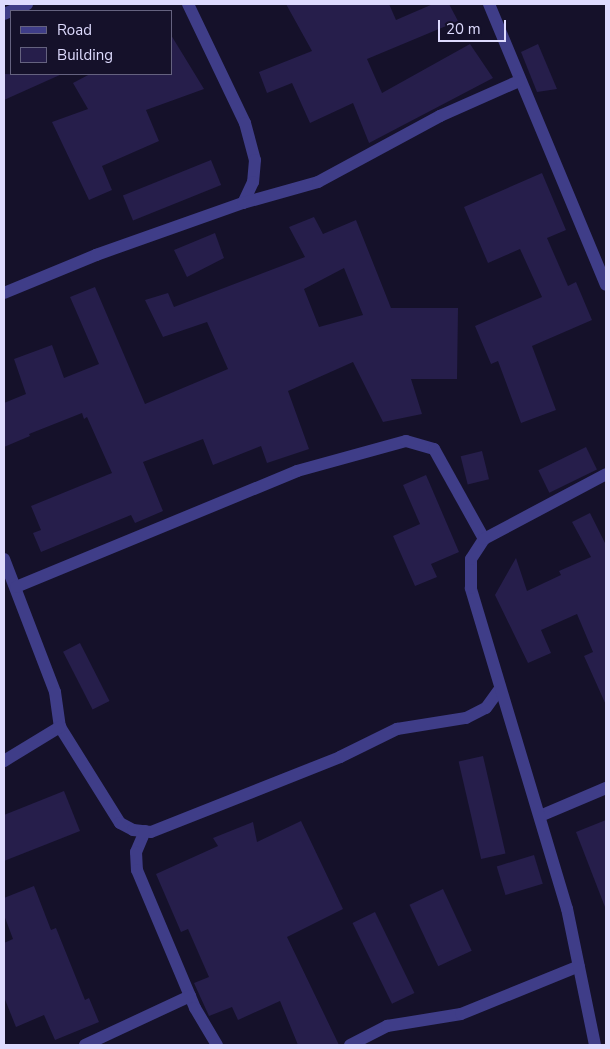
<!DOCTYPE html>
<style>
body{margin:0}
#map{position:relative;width:610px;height:1049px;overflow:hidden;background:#15112a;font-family:"Nunito Sans",sans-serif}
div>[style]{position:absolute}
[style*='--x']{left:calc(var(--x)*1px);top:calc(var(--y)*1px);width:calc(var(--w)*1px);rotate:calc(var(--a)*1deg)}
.building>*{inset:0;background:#261e4b;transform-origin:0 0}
.minor>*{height:12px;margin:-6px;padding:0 6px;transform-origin:6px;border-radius:6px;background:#3f3d88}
span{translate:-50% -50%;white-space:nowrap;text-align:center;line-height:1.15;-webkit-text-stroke:4px #15112a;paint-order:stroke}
.frame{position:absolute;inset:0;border:5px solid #dedbfe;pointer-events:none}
.legend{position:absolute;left:10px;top:10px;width:162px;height:65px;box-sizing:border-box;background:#15112a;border:1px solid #65627f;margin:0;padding:6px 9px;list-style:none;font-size:15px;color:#dedbfe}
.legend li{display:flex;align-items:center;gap:10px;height:25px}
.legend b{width:25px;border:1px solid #65627f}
.scale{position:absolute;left:438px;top:20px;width:68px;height:22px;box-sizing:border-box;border:2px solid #dedbfe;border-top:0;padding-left:6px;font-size:15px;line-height:18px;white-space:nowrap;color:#dedbfe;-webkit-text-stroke:4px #15112a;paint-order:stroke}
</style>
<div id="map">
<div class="building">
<i style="clip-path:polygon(286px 4px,389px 4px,396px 20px,433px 4px,449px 4px,458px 21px,367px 59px,382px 93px,470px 44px,493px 78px,369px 143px,353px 103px,310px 123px,292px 83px,267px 93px,259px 72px,312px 51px)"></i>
<i style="clip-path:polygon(171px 35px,204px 89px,146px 110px,159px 141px,102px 166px,112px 190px,89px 200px,52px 122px,88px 109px,73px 83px,90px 74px,171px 74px)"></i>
<i style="clip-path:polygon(538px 44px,557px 89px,537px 92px,521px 52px)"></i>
<i style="clip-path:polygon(4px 74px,62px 74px,4px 100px)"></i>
<i style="left:211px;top:160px;width:27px;height:95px;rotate:68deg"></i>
<i style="clip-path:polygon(542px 173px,566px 230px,547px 238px,568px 286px,576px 282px,592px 320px,532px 346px,556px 410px,521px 423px,498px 361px,491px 364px,475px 326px,542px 297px,520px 249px,488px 263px,464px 207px)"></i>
<i style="clip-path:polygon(evenodd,314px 217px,323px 234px,356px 220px,391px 308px,458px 308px,457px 379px,411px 379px,422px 414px,383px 422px,353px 362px,288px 391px,309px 449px,267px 463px,261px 446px,213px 465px,203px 439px,143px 462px,163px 511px,135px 523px,131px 515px,41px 552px,33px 533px,41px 530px,31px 506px,112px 473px,87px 417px,84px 419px,82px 413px,29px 434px,30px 436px,4px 447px,4px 403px,26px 394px,14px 359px,52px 345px,64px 378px,99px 364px,70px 297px,95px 287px,145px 404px,228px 369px,207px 322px,163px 337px,145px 300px,168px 293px,174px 307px,305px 257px,289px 227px,314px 217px,344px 268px,363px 315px,319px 327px,304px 289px,344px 268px)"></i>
<i style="clip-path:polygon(215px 233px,224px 258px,187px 277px,174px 250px)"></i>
<i style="left:586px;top:447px;width:25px;height:53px;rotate:64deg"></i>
<i style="left:482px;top:451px;width:29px;height:22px;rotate:76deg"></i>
<i style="clip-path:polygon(426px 475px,459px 552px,431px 564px,437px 577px,415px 586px,393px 536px,420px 524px,403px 485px)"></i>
<i style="clip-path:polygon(590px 513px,606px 545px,606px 705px,584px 656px,593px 652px,577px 614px,541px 630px,551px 653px,528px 663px,495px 595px,516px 558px,527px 591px,561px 575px,559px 571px,591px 557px,572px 522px)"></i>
<i style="left:80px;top:643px;width:65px;height:19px;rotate:63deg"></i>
<i style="left:483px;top:756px;width:100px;height:25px;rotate:77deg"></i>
<i style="clip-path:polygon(64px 791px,80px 831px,4px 861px,4px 815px)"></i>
<i style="clip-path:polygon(606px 820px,606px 906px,605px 907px,576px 832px)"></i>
<i style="clip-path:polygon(301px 821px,343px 909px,287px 937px,339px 1045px,298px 1045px,280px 1001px,238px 1020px,232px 1007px,209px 1016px,194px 983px,209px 977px,188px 929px,181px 932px,156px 874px,218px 846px,213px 838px,253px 822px,257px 842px)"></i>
<i style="left:534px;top:855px;width:30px;height:39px;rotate:73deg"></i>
<i style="clip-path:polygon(34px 886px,51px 930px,56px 928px,85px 1000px,89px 998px,99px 1022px,55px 1040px,44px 1015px,16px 1027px,4px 997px,4px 943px,13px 939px,4px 915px,4px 898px)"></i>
<i style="left:443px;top:889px;width:68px;height:37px;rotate:65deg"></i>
<i style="left:375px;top:912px;width:90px;height:25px;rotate:64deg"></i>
</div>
<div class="minor">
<i style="--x:188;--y:4;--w:132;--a:64.4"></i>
<i style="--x:245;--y:123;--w:38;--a:75"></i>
<i style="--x:255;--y:160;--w:22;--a:95"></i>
<i style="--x:253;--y:182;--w:23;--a:115"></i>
<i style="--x:489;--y:4;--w:304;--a:67.4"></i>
<i style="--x:4;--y:14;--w:25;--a:-23"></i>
<i style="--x:4;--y:293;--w:100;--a:-22.4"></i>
<i style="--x:96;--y:255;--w:156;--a:-19.5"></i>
<i style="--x:243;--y:203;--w:78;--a:-15.6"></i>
<i style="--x:318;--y:182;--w:139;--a:-28.4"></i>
<i style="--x:440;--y:116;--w:86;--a:-23.9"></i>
<i style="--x:4;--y:559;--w:142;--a:69"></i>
<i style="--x:55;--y:692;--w:35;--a:82"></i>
<i style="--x:60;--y:727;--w:113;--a:58"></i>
<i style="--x:120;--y:823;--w:15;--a:28"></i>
<i style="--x:133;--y:830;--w:18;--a:6"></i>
<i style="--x:151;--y:832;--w:203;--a:-21.6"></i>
<i style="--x:340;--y:757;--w:64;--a:-26.2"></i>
<i style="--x:397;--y:729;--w:70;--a:-9.1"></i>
<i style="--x:466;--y:718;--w:22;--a:-27"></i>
<i style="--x:486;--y:708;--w:24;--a:-54"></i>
<i style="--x:16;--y:587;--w:304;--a:-22.4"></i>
<i style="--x:297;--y:471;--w:113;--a:-15.4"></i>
<i style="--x:406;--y:441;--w:29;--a:16"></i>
<i style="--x:434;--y:449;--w:103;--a:60.9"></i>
<i style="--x:4;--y:761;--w:66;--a:-31.3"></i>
<i style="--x:540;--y:816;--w:72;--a:-23"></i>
<i style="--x:145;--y:831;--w:23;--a:113"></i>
<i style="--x:136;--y:852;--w:18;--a:87"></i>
<i style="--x:137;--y:870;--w:150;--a:67.2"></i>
<i style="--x:195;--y:1008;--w:43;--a:59.3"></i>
<i style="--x:85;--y:1045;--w:116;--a:-25"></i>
<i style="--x:350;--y:1045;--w:42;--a:-27.2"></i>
<i style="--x:387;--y:1026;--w:75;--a:-9.2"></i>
<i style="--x:461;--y:1014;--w:127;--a:-22.1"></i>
<i style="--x:595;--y:1045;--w:139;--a:-101.6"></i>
<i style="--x:567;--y:909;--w:335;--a:-106.7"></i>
<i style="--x:471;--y:588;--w:29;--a:-90"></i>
<i style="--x:471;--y:559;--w:24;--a:-57"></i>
<i style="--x:484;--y:539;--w:138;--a:-28"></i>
</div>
<div class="frame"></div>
<ul class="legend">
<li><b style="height:6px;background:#3f3d88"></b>Road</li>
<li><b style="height:14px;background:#261e4b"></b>Building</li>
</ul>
<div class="scale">20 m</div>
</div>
